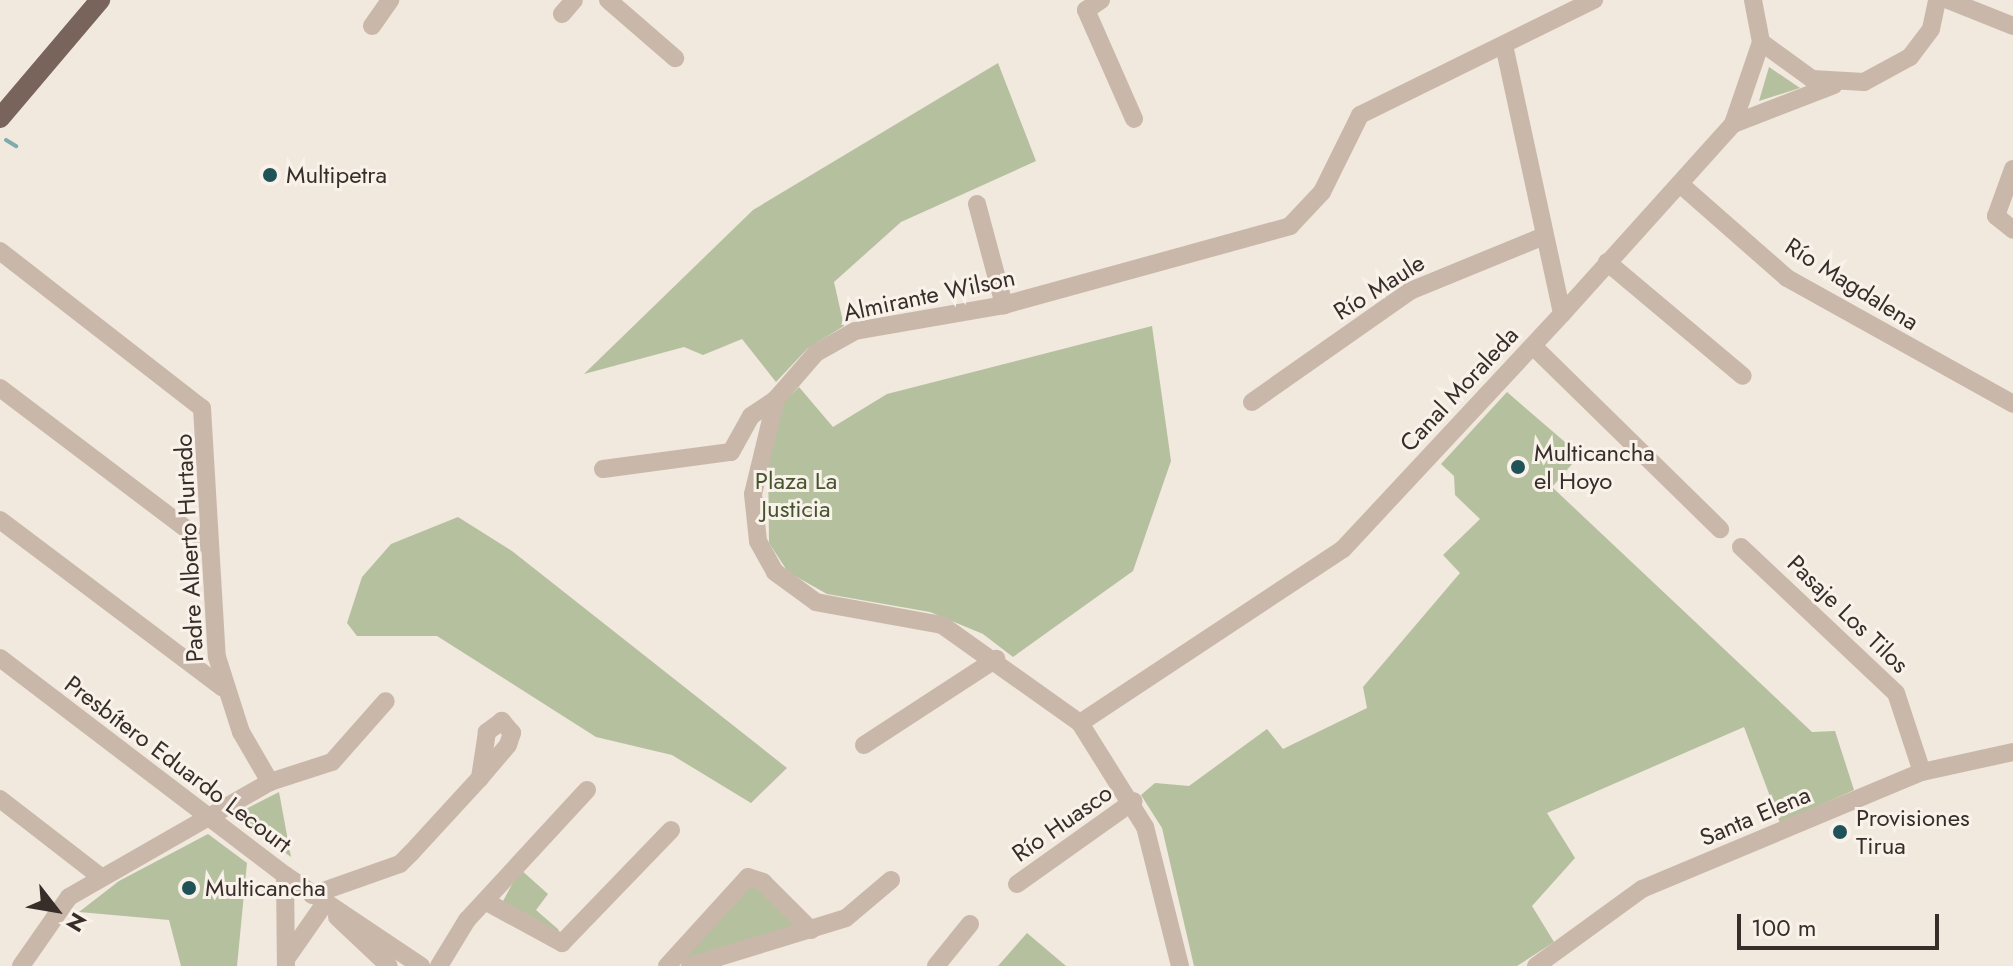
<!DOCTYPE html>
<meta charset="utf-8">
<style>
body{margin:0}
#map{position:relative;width:2013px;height:966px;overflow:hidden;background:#f1e8de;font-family:Jost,sans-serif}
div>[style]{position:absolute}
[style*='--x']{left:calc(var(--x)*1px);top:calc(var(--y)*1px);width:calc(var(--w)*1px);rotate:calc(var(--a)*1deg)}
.green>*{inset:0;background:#b5c09e}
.stream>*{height:4px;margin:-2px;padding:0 2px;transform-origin:2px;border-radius:2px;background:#7eacad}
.minor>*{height:18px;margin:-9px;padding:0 9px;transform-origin:9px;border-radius:9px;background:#c9b8aa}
.major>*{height:20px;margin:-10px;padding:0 10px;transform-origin:10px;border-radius:10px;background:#78645b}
.dots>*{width:22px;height:22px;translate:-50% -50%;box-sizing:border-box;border:4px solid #f9f2ea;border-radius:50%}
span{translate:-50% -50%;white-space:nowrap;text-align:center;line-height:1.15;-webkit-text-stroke:6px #f9f2ea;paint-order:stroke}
.poi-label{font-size:24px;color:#372d29}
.left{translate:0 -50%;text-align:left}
.street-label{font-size:24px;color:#372d29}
.park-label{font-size:24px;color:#46542e}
.north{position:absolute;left:16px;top:870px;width:80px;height:80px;-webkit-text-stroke:6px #f9f2ea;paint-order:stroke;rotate:121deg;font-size:22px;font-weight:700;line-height:32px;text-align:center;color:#372d29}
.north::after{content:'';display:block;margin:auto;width:28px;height:36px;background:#372d29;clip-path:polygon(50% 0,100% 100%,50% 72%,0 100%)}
.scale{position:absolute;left:1737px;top:914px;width:202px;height:36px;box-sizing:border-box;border:4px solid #372d29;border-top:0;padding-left:10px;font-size:24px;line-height:28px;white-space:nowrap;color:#372d29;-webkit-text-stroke:6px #f9f2ea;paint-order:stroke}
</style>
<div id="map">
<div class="green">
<i style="clip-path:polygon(998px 63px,1036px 161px,901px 222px,834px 282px,844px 326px,808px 348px,776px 382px,742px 339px,703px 355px,684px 347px,584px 374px,753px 210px)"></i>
<i style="clip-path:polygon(1769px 67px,1800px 88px,1759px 101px)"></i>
<i style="clip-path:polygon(1152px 326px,1171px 461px,1133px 571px,1013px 657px,983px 634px,930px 612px,827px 594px,788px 572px,769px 543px,768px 456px,784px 402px,799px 387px,833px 427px,887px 394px)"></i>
<i style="clip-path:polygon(1507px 392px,1580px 455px,1552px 487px,1812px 732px,1835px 731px,1854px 790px,1780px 823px,1744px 727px,1547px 813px,1575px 858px,1532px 906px,1554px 942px,1517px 966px,1194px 966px,1162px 828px,1141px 795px,1155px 783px,1189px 786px,1267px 729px,1283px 749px,1367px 708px,1363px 687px,1460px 573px,1443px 555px,1480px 519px,1455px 495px,1454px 476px,1441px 464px)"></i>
<i style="clip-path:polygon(458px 517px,512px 551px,787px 768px,751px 803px,672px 755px,596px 737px,437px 636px,357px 636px,347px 623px,362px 577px,391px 544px)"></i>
<i style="clip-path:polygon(279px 792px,291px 857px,234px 815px)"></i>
<i style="clip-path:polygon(208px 834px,247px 863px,237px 966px,181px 966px,169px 920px,79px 912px,119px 881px)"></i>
<i style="clip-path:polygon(520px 869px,548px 894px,536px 910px,559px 930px,554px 934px,502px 903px)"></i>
<i style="clip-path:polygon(751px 883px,799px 926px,682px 962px)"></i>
<i style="clip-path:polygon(1027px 933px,1066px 966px,998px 966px)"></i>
</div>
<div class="stream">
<i style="--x:6;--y:140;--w:12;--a:31"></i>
</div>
<div class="minor">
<i style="--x:608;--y:0;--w:89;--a:40.9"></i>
<i style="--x:1101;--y:0;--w:18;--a:146"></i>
<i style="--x:1086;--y:10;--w:119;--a:66.2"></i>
<i style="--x:1948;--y:0;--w:70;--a:21.8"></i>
<i style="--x:562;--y:14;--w:18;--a:-49"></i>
<i style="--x:372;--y:26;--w:32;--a:-55"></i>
<i style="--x:1761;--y:42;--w:63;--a:36"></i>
<i style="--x:1812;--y:79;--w:52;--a:3.3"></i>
<i style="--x:1864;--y:82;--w:52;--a:-28.5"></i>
<i style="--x:1910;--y:57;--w:35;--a:-53"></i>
<i style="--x:1931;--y:29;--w:30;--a:-78"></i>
<i style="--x:1504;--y:45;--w:275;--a:77.8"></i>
<i style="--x:1733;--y:124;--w:108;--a:-21.1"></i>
<i style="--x:2013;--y:169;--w:50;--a:109.9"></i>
<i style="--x:1996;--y:216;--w:22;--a:39"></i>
<i style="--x:1680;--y:184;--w:142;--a:41.3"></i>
<i style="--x:1787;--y:278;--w:259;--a:29.1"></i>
<i style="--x:977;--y:204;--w:105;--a:75"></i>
<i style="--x:0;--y:251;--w:256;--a:37.9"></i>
<i style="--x:202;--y:408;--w:249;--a:86.6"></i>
<i style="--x:217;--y:657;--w:79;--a:72.3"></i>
<i style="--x:241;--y:732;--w:58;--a:59.9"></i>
<i style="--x:1607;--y:262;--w:177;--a:40"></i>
<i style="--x:1533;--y:346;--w:262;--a:44.4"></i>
<i style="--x:0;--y:388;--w:263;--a:37.1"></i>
<i style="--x:1252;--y:402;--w:193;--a:-35.1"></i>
<i style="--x:1410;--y:291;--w:145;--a:-22.3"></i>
<i style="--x:603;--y:469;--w:129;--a:-7.6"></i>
<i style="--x:731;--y:452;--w:41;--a:-60.9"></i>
<i style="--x:751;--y:416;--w:30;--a:-34"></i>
<i style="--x:0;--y:520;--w:279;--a:37"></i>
<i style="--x:1741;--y:547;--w:213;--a:43.3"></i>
<i style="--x:1896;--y:693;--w:83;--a:71.8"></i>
<i style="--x:0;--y:658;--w:358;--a:37.3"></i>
<i style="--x:285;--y:875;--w:164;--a:33.8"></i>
<i style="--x:1080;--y:723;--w:315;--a:-33.5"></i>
<i style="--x:1343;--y:549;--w:321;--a:-47"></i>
<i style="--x:1562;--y:314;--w:256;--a:-48"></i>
<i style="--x:1733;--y:124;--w:87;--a:-71.1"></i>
<i style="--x:1761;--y:42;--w:43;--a:-100.8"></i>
<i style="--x:864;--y:745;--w:158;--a:-33.1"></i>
<i style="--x:0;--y:799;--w:128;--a:37.7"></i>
<i style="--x:285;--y:875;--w:91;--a:89.4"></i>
<i style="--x:1017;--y:884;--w:143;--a:-35.4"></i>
<i style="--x:312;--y:895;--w:93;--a:-19.4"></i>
<i style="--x:400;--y:864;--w:16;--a:-45"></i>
<i style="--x:411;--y:853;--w:102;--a:-47.4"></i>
<i style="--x:480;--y:778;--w:43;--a:-49.7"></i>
<i style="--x:508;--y:745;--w:13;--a:-72"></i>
<i style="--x:512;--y:733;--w:16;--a:-130"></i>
<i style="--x:502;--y:721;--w:19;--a:144"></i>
<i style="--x:487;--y:732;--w:47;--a:98.7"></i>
<i style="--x:485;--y:901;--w:88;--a:28.6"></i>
<i style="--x:562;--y:943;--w:157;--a:-46"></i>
<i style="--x:337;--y:917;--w:71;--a:43.3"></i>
<i style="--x:286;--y:959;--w:68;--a:-55.1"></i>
<i style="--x:21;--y:966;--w:84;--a:-55.2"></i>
<i style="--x:69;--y:897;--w:232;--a:-29.8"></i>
<i style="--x:270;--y:782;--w:65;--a:-17.9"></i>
<i style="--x:332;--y:762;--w:81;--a:-48.5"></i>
<i style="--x:439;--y:966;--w:54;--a:-58.7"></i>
<i style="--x:467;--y:920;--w:177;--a:-47.3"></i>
<i style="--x:667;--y:966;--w:120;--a:-47.7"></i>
<i style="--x:748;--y:877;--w:16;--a:18"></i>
<i style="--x:763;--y:882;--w:68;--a:45"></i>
<i style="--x:690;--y:966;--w:163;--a:-17.1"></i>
<i style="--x:846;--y:918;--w:59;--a:-40.2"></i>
<i style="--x:936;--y:966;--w:54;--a:-51"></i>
<i style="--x:1180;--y:966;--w:143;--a:-104.1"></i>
<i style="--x:1145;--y:827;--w:123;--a:-122"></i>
<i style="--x:1080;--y:723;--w:169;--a:-144.6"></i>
<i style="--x:942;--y:625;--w:128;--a:-169.7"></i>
<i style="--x:816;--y:602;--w:51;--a:-143.8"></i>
<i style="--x:775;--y:572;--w:35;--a:-119"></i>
<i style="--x:758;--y:541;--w:47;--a:-96.1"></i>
<i style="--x:753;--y:494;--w:98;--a:-76.4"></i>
<i style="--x:776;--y:399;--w:61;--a:-49"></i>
<i style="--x:816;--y:353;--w:45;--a:-29.4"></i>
<i style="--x:855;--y:331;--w:151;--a:-9.9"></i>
<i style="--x:1004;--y:305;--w:297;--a:-15.4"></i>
<i style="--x:1290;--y:226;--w:47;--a:-46.7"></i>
<i style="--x:1322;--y:192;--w:86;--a:-63.7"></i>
<i style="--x:1360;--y:115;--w:261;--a:-26.2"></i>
<i style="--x:1536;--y:966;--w:131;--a:-36"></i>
<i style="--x:1642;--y:889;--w:303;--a:-22.7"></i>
<i style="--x:1922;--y:772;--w:93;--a:-12.4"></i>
</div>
<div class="major">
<i style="--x:0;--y:118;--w:155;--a:-49.7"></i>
</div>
<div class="dots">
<i style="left:270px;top:175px;background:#205357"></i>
<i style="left:1518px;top:467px;background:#205357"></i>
<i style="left:1840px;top:832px;background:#205357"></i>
<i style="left:189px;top:888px;background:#205357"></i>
</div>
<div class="poi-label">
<span class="left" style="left:286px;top:175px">Multipetra</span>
<span class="left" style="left:1534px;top:467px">Multicancha<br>el Hoyo</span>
<span class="left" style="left:1856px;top:832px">Provisiones<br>Tirua</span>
<span class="left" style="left:205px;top:888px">Multicancha</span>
</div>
<div class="street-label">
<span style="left:1852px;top:284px;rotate:32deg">Río Magdalena</span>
<span style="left:1379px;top:287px;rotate:-32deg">Río Maule</span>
<span style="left:929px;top:295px;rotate:-12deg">Almirante Wilson</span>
<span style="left:1459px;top:389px;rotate:-47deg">Canal Moraleda</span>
<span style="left:189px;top:548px;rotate:-93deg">Padre Alberto Hurtado</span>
<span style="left:1848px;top:614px;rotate:44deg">Pasaje Los Tilos</span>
<span style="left:178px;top:764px;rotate:37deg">Presbítero Eduardo Lecourt</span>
<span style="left:1755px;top:816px;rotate:-23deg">Santa Elena</span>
<span style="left:1062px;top:823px;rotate:-35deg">Río Huasco</span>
</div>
<div class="park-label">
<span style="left:796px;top:495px">Plaza La<br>Justicia</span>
</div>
<div class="north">N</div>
<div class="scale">100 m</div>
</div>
